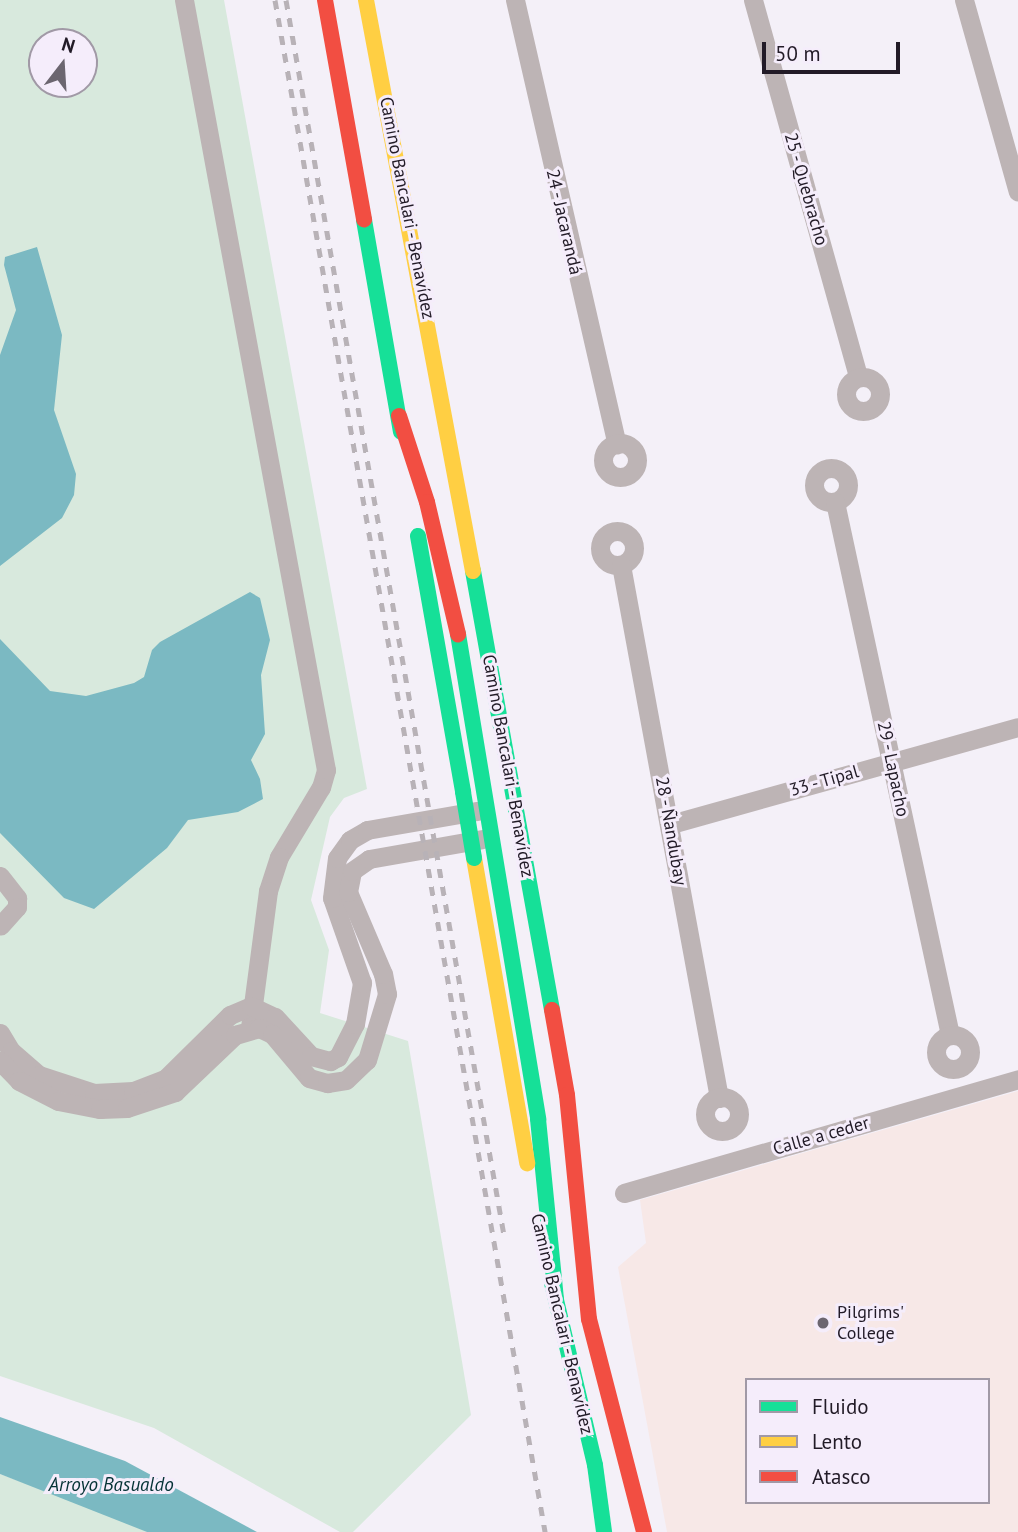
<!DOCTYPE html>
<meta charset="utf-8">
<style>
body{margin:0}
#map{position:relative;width:1018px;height:1532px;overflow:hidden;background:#f4f0f8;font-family:"PT Sans",sans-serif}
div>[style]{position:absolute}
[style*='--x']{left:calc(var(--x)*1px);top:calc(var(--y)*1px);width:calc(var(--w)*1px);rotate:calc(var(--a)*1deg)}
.education>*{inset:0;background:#f7e8e7}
.green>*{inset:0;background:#d8e9dd}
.water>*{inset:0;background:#7bb9c2}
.street>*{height:19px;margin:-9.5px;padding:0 9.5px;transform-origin:9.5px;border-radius:9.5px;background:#bdb4b5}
.street>.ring{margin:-9.5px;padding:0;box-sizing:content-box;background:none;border:19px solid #bdb4b5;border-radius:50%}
.fast>*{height:16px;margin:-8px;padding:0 8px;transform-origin:8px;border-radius:8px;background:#16e098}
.slow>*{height:16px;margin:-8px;padding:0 8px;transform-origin:8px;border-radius:8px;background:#ffcf43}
.jam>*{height:16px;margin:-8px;padding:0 8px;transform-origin:8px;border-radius:8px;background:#f24e42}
.rail>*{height:5px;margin-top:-2.5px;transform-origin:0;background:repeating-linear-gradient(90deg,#b8b2b7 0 9px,transparent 0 18px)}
.fast-bridge>*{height:16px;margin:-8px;padding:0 8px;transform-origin:8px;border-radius:8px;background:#16e098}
.dots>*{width:19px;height:19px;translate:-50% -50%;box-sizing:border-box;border:4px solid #f5edfb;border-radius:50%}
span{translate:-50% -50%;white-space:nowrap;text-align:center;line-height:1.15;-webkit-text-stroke:6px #f5edfb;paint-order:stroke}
.street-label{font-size:18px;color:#221b27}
.poi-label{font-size:18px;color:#221b27}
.left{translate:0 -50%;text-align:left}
.water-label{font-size:19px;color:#043235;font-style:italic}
.legend{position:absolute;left:745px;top:1378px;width:245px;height:126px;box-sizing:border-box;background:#f5edfb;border:2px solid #a199a6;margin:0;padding:9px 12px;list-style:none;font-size:21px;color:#221b27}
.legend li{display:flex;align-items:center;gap:14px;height:35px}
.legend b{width:35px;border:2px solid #a199a6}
.north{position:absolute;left:28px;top:28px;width:70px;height:70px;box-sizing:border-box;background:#f5edfb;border:2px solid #a199a6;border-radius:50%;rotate:17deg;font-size:19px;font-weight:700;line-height:28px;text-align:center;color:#221b27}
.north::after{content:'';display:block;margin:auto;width:24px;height:32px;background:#6c6670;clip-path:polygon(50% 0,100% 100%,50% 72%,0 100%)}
.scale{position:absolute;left:762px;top:42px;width:138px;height:32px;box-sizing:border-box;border:4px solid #221b27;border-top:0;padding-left:9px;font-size:21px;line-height:24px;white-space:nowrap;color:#221b27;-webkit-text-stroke:5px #f5edfb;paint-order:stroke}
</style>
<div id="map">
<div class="education">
<i style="clip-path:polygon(evenodd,1018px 1091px,1018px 1532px,667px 1532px,618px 1267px,646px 1243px,640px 1200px,1018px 1091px,747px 1380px,988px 1380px,988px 1502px,747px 1502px,747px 1380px)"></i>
</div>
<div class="green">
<i style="clip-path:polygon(evenodd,0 0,224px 0,367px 789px,344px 798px,330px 817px,311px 900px,329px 950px,320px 1013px,408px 1041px,471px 1415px,353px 1532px,340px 1532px,154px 1428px,0 1376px,0 0,42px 42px,84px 42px,84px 84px,42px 84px,42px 42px)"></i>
<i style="clip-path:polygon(0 1474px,125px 1520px,147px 1532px,0 1532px)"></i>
</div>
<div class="water">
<i style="clip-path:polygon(37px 247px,62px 335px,54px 410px,76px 474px,74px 495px,62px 518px,0 566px,0 355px,16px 310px,4px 265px,5px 257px)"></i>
<i style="clip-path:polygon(250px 592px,260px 598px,270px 640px,261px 675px,265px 734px,251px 760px,260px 779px,263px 799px,238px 812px,188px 820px,167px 848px,94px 909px,64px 898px,0 833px,0 639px,50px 691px,86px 696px,134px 683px,144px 677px,152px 650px,160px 642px)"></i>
<i style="clip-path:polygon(0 1417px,125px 1461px,257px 1532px,147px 1532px,0 1474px)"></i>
</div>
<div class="street">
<i style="--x:184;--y:0;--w:783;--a:79.55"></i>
<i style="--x:326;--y:770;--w:18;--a:106"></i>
<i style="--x:321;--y:787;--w:82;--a:121"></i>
<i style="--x:279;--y:857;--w:36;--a:108"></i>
<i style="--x:268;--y:891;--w:138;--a:97.5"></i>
<i style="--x:515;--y:0;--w:456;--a:77.1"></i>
<i style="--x:753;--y:0;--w:391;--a:74.4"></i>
<i style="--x:964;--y:0;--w:199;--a:74.3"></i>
<i class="ring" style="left:846px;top:377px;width:15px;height:15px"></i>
<i class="ring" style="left:603px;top:443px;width:15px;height:15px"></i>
<i class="ring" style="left:814px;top:468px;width:15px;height:15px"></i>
<i style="--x:835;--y:502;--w:545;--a:77.82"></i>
<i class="ring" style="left:600px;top:531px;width:15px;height:15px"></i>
<i style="--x:621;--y:565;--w:542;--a:79.58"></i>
<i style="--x:671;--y:824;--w:360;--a:-15.6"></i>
<i style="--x:0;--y:876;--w:28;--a:52"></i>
<i style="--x:17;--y:898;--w:9;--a:90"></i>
<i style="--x:17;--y:907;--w:25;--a:132"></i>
<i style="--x:0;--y:1033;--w:21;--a:59"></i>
<i style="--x:11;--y:1051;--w:37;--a:41"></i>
<i style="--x:39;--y:1075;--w:58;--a:18.1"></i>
<i style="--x:94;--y:1093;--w:39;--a:-3"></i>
<i style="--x:133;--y:1091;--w:34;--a:-21"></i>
<i style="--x:165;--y:1079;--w:91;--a:-44.6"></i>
<i style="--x:230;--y:1015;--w:23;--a:-23"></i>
<i style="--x:251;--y:1006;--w:26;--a:25"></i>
<i style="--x:275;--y:1017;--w:53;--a:47.3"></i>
<i style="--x:311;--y:1056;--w:20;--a:15"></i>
<i style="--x:330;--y:1061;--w:9;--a:-27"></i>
<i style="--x:338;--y:1057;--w:37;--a:-63"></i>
<i style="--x:355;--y:1024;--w:42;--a:-80.3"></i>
<i style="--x:362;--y:983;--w:90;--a:-109.4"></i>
<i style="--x:332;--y:898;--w:40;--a:-82.9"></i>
<i style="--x:337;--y:858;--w:22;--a:-54"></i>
<i style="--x:350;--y:840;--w:20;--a:-30"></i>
<i style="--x:367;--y:830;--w:112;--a:-9.8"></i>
<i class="ring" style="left:936px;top:1035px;width:15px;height:15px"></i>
<i style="--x:0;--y:1061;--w:28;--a:46"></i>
<i style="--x:19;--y:1081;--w:44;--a:27.1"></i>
<i style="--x:58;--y:1101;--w:43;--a:10.8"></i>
<i style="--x:100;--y:1109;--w:27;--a:-2"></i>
<i style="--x:127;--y:1108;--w:51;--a:-18.4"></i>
<i style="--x:175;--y:1092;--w:83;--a:-43.5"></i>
<i style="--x:235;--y:1035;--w:25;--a:-16"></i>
<i style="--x:259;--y:1028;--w:14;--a:25"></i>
<i style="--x:272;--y:1034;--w:57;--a:49.9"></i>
<i style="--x:309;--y:1078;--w:19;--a:16"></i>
<i style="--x:327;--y:1083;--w:19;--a:-9"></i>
<i style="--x:346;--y:1080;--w:29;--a:-44"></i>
<i style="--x:367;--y:1060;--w:69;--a:-73.1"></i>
<i style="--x:387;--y:994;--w:20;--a:-101"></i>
<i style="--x:383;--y:974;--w:89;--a:-113.1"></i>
<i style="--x:348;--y:892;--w:21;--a:-79"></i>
<i style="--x:352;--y:871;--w:21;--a:-35"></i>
<i style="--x:369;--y:859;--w:115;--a:-10"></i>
<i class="ring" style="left:705px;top:1097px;width:15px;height:15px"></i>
<i style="--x:624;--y:1193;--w:410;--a:-16.1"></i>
</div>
<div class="fast">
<i style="--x:364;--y:220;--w:215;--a:80.1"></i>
<i style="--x:418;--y:536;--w:260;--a:80"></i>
<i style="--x:473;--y:571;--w:446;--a:79.8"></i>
<i style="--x:458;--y:634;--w:492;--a:80.6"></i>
<i style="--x:538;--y:1119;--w:182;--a:84.3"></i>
<i style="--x:552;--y:1283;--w:187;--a:76.7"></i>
<i style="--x:595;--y:1465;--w:68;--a:82.3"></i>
</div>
<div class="slow">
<i style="--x:366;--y:0;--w:581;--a:79.39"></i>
<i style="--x:474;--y:858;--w:310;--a:80.1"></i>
</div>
<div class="jam">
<i style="--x:325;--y:0;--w:223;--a:79.9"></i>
<i style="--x:399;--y:416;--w:90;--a:72"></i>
<i style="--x:427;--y:502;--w:136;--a:76.8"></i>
<i style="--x:552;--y:1010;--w:86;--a:80"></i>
<i style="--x:567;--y:1095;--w:225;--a:84.4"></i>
<i style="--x:589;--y:1319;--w:220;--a:75.5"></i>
</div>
<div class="rail">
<i style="--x:275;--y:0;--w:1556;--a:80"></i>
<i style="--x:286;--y:0;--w:1254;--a:79.99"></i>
</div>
<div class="fast-bridge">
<i style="--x:463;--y:792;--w:67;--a:80.5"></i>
</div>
<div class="dots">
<i style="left:823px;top:1323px;background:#6c6670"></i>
</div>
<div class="street-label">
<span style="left:806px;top:189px;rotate:74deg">25 - Quebracho</span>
<span style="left:407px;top:208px;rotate:79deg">Camino Bancalari - Benavídez</span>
<span style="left:564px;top:222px;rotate:77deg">24 - Jacarandá</span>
<span style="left:508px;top:766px;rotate:80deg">Camino Bancalari - Benavídez</span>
<span style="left:893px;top:769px;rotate:78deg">29 - Lapacho</span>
<span style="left:824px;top:781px;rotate:-16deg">33 - Tipal</span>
<span style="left:671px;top:831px;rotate:80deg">28 - Ñandubay</span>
<span style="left:821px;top:1136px;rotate:-16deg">Calle a ceder</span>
<span style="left:562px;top:1324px;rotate:77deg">Camino Bancalari - Benavídez</span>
</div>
<div class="poi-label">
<span class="left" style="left:837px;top:1323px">Pilgrims'<br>College</span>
</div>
<div class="water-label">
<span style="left:111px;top:1485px">Arroyo Basualdo</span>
</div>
<ul class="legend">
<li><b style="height:9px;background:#16e098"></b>Fluido</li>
<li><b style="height:9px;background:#ffcf43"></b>Lento</li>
<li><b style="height:9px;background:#f24e42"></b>Atasco</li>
</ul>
<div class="north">N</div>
<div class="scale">50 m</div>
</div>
